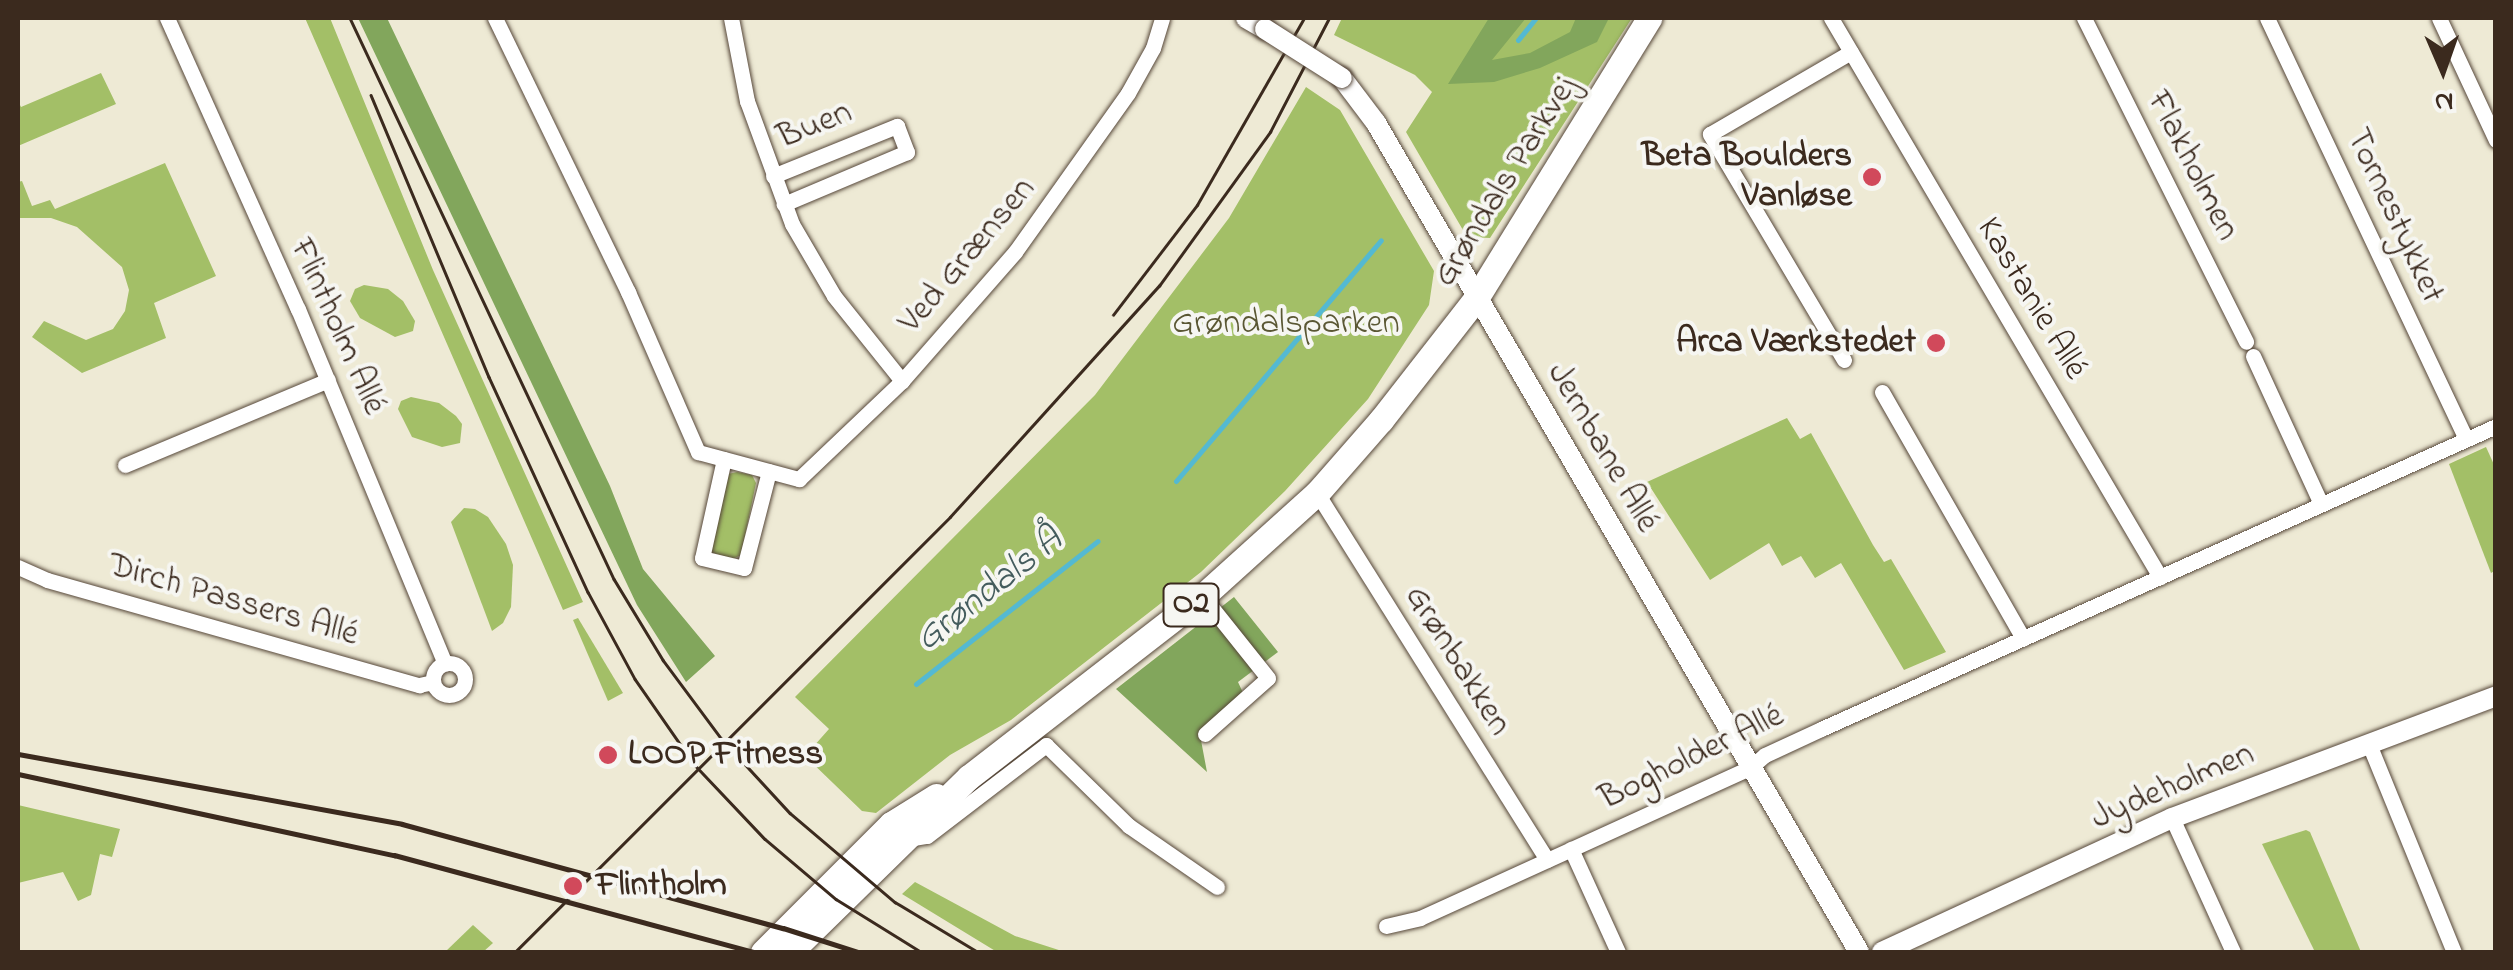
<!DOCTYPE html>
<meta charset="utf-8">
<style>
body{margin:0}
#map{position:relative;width:2513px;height:970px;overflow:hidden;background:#eeead5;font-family:"Indie Flower",sans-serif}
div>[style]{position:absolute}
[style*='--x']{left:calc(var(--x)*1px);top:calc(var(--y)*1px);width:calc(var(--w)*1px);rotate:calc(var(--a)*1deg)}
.green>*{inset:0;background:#a3bf67}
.forest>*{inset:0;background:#82a65c}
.stream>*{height:5px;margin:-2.5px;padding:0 2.5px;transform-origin:2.5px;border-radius:2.5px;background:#54b9d2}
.roads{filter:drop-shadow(0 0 2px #564739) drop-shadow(0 0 2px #564739)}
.minor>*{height:15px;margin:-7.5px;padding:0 7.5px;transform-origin:7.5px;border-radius:7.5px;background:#fff}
.minor>.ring{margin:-7.5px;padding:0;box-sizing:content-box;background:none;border:15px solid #fff;border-radius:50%}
.tertiary>*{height:20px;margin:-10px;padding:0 10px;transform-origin:10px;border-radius:10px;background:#fff}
.primary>*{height:25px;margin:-12.5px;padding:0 12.5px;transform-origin:12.5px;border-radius:12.5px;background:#fff}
.tram>*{height:2.5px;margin:-1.25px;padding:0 1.25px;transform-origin:1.25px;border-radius:1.25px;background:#3b2a1e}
.rail>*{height:5px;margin:-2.5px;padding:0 2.5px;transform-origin:2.5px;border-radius:2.5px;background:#3b2a1e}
.bridges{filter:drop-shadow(0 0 2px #564739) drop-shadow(0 0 2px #564739)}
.tertiary-bridge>*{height:20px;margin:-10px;padding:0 10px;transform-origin:10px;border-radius:10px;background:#fff}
.dots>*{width:28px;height:28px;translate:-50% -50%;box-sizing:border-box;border:5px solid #f6f6f2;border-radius:50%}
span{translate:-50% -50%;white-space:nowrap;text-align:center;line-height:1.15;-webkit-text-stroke:8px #f6f6f2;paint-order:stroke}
.shield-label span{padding:2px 8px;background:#f6f6f2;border:2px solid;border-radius:8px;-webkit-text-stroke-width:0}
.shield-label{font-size:32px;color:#3b2a1e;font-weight:700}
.street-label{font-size:35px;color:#3b2a1e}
.poi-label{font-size:35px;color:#3b2a1e;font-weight:700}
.right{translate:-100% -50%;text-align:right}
.left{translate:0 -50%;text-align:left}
.park-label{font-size:35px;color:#5a5734}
.water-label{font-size:38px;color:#445c5d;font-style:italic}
.frame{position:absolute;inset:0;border:20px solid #3b2a1e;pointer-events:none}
.north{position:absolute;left:2393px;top:20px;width:100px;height:100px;-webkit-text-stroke:8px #f6f6f2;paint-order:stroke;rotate:178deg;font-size:28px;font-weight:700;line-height:40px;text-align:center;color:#3b2a1e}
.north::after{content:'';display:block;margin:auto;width:35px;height:45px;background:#3b2a1e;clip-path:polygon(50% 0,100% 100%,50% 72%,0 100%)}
</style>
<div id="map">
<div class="green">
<i style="clip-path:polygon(305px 18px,330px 18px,433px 270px,583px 602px,563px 610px)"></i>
<i style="clip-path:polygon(1342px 18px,1632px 18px,1490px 238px,1467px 237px,1406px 132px,1432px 92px,1415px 75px,1334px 35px)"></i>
<i style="clip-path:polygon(101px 73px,116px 104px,18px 146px,18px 101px,21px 107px)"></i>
<i style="clip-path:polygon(1306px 87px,1340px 110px,1434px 271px,1429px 305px,1368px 399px,1285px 491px,1201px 572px,1011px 720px,950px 755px,876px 813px,862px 811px,805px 756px,829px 729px,795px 697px,1095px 395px,1229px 218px)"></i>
<i style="clip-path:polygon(165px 163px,216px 276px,154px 303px,166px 338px,82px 373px,32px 337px,44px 321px,86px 340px,113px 329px,125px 311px,129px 290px,122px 267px,77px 227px,51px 218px,18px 218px,18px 182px,22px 181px,32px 206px,50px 200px,55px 209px)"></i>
<i style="clip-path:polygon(364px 285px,388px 289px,403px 301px,415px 321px,413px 331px,395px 337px,360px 318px,350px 301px,355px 289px)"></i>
<i style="clip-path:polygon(411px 397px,439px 403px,456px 416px,462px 424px,460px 443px,442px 447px,412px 437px,398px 409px,401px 401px)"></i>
<i style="clip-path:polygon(1787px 418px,1800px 439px,1811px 433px,1873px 545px,1884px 562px,1891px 559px,1946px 652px,1904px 670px,1841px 563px,1815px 578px,1801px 556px,1782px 566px,1769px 543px,1710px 580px,1647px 482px)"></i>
<i style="clip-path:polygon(2486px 447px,2496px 469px,2496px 570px,2491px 573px,2449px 464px)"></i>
<i style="clip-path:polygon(737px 472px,752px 475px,756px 483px,741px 555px,733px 559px,710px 552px,728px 474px)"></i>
<i style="clip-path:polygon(464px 508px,475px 509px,488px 517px,506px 544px,513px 565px,511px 607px,503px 623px,492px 631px,451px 522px)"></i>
<i style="clip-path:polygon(578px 618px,623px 693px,608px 701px,573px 620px)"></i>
<i style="clip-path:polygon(18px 805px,120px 829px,112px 857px,100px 854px,91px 895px,78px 901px,63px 872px,18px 883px)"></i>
<i style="clip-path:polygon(2306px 830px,2310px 832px,2361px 952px,2315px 952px,2262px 844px)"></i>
<i style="clip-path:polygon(915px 882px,1015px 936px,1065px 952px,997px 952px,902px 894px)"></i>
<i style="clip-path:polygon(473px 925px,493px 943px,483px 952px,445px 952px)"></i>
</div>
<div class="forest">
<i style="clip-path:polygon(358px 18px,387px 18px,610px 486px,643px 569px,715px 656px,686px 682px,637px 605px)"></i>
<i style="clip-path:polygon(1489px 18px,1526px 18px,1492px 60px,1530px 53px,1570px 32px,1576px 18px,1609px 18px,1597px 42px,1540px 68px,1494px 82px,1448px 84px)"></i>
<i style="clip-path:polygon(1234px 597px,1278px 652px,1238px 682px,1244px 695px,1200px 735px,1207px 772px,1116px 689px)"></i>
</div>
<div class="stream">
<i style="--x:1518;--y:40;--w:28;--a:-51"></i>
<i style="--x:1176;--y:481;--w:316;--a:-49.6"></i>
<i style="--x:916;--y:684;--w:231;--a:-38.2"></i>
</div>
<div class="roads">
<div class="minor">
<i style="--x:167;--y:18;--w:319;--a:65.8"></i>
<i style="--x:298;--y:309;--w:384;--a:67.5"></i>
<i style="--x:495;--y:18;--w:305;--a:64.1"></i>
<i style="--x:628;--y:292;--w:175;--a:66.4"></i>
<i style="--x:698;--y:452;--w:105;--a:15"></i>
<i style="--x:799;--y:479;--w:142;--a:-43.6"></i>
<i style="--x:902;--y:381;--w:171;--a:-48.8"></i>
<i style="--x:1015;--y:252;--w:195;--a:-54.6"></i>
<i style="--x:1128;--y:93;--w:51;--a:-60.9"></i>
<i style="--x:1153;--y:48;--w:31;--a:-73"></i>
<i style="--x:731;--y:18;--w:85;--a:79.1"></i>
<i style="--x:747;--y:101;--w:131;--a:69.9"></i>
<i style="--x:792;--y:224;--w:83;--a:59.7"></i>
<i style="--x:834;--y:296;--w:109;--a:51.3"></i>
<i style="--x:1831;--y:18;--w:649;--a:59.52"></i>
<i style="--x:2084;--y:18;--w:362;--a:63.4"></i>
<i style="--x:2267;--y:18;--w:466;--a:64.7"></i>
<i style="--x:2439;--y:18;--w:135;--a:65"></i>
<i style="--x:773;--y:176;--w:134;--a:-22"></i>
<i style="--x:897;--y:126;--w:28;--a:69"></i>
<i style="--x:907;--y:152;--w:134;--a:157.1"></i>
<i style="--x:2253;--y:356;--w:163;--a:65.3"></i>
<i style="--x:1844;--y:360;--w:263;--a:-120.7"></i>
<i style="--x:1710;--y:134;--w:163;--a:-30.2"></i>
<i style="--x:1882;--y:392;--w:284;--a:60.2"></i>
<i style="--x:724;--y:459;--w:101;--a:102.5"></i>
<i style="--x:702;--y:558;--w:43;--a:13.4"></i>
<i style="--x:744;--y:568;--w:100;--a:-75.5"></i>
<i style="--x:125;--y:465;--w:220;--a:-22.7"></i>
<i style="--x:1317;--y:493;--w:433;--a:57.9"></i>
<i style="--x:18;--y:567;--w:32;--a:24"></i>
<i style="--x:47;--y:580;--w:387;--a:15.8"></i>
<i style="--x:419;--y:685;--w:14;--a:-12"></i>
<i class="ring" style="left:433px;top:663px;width:17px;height:17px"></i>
<i style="--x:1205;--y:734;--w:84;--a:-41.6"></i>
<i style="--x:1268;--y:678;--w:88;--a:-128.6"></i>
<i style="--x:2369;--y:744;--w:225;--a:67.8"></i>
<i style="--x:2172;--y:818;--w:147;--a:65.5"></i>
<i style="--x:907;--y:839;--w:20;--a:-9"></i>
<i style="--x:927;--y:836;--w:150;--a:-37.4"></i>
<i style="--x:1046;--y:745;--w:116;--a:44.3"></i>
<i style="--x:1129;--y:826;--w:107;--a:34.7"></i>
<i style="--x:1571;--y:849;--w:113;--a:65.5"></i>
<i style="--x:1386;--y:926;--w:35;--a:-13"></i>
<i style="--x:1420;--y:918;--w:364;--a:-24.5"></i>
<i style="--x:1751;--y:767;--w:18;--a:-41"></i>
<i style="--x:1765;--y:755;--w:62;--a:-24.9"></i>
<i style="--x:1821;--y:729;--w:740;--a:-24.17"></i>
</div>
<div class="tertiary">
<i style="--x:1246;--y:18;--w:22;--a:30"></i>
<i style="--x:1342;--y:78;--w:56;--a:52.9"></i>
<i style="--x:1376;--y:123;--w:959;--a:59.77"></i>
<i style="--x:1882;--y:952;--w:319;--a:-24.8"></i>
<i style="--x:2172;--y:818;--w:346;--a:-20.6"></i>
</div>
<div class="primary">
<i style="--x:763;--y:952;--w:181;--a:-45"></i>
<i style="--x:891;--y:824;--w:53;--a:-31.9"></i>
<i style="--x:790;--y:952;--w:250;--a:-44.4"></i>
<i style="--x:969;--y:777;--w:297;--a:-37.8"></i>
<i style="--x:1204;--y:595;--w:152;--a:-42.1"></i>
<i style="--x:1317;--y:493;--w:97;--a:-48.8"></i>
<i style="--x:1381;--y:420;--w:156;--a:-52"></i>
<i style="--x:1477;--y:297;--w:328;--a:-58.3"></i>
</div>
</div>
<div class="tram">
<i style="--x:350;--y:18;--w:620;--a:64.8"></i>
<i style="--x:614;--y:579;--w:95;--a:58.8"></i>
<i style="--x:663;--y:660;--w:97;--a:53.4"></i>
<i style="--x:721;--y:738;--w:102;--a:47.4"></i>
<i style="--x:790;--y:813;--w:138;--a:40.3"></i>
<i style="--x:895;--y:902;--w:97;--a:31.1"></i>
<i style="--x:371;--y:95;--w:306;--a:67.3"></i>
<i style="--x:489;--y:377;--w:237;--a:65.3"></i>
<i style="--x:588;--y:592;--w:99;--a:61.6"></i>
<i style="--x:635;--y:679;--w:103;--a:55.2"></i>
<i style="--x:694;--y:764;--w:103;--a:46.6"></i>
<i style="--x:765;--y:839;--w:93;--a:40.2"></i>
<i style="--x:836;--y:899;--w:100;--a:31.9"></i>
<i style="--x:1113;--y:315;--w:138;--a:-52.6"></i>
<i style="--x:1197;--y:205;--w:215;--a:-60.2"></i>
<i style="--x:515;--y:952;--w:615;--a:-45"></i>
<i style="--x:950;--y:517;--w:312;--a:-47.9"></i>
<i style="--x:1159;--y:286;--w:190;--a:-54.2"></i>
<i style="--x:1270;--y:132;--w:128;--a:-62.6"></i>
</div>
<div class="rail">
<i style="--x:18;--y:754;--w:390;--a:10.3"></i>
<i style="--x:402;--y:824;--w:395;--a:15.3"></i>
<i style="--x:783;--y:928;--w:79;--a:17.7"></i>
<i style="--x:18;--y:774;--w:385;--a:12.2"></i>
<i style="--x:394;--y:855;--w:372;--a:15.1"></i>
</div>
<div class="bridges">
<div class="tertiary-bridge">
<i style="--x:1265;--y:29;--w:91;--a:32.5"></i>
</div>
</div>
<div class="dots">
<i style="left:1872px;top:177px;background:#d1495b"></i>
<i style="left:1936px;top:343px;background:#d1495b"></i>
<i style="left:608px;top:755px;background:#d1495b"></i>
<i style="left:573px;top:886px;background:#d1495b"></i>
</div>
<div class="shield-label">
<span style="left:1191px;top:605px">O2</span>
</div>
<div class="street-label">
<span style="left:815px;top:126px;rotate:-22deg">Buen</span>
<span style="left:2192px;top:166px;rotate:63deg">Flakholmen</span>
<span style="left:1506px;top:182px;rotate:-58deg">Grøndals Parkvej</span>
<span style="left:2394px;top:216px;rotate:65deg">Tornestykket</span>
<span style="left:968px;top:256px;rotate:-50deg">Ved Grænsen</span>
<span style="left:2031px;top:299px;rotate:59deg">Kastanie Allé</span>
<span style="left:337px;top:327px;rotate:66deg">Flintholm Allé</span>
<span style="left:1602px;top:448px;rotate:60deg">Jernbane Allé</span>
<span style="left:233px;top:601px;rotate:16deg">Dirch Passers Allé</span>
<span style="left:1457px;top:661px;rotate:58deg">Grønbakken</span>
<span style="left:1692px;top:758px;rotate:-26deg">Bogholder Allé</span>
<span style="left:2173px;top:787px;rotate:-23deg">Jydeholmen</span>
</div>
<div class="poi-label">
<span class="right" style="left:1852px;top:177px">Beta Boulders<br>Vanløse</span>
<span class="right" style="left:1916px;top:343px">Arca Værkstedet</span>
<span class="left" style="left:628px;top:755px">LOOP Fitness</span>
<span class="left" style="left:596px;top:886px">Flintholm</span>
</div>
<div class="park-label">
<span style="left:1286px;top:324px">Grøndalsparken</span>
</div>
<div class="water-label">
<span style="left:990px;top:591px;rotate:-38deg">Grøndals Å</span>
</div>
<div class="frame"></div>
<div class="north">N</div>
</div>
